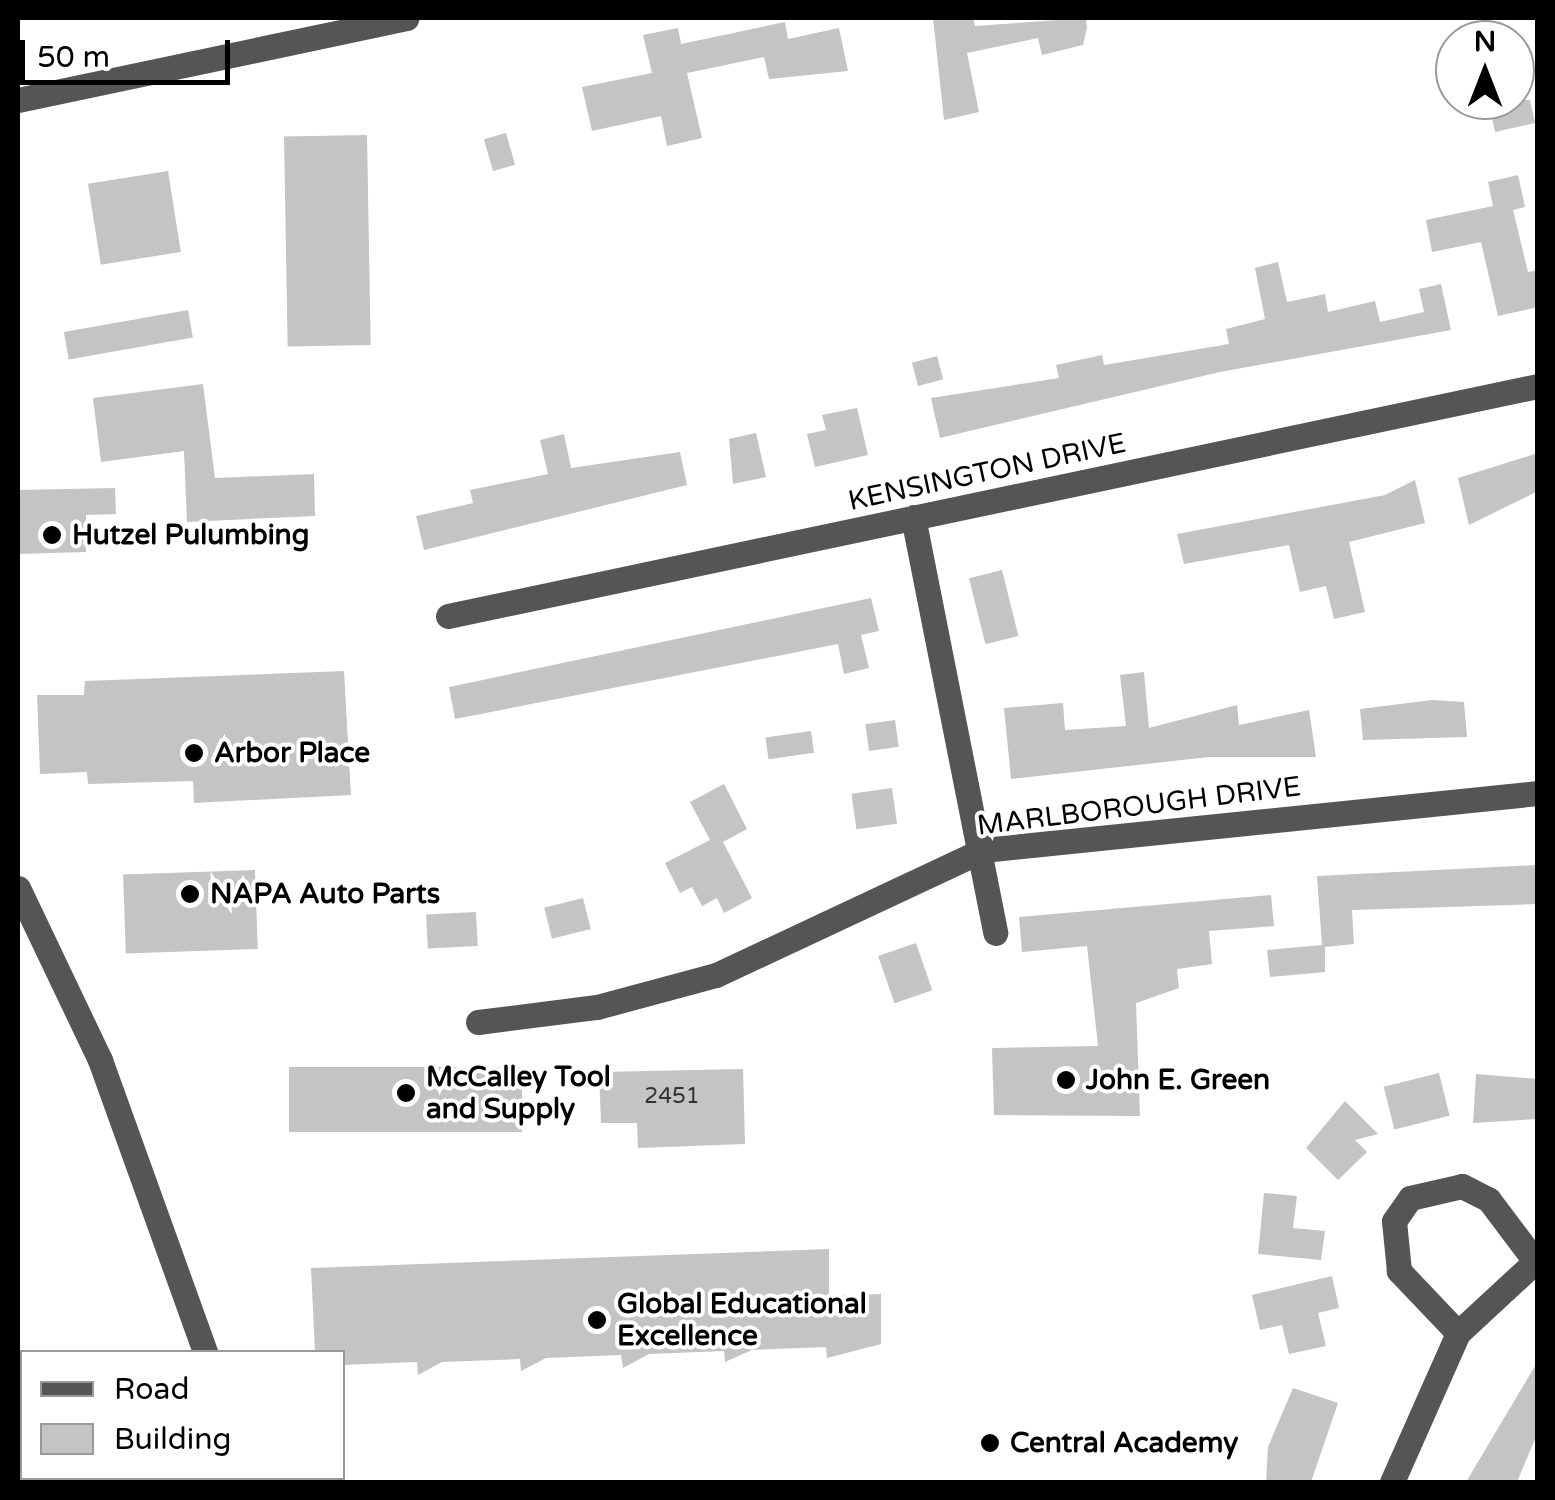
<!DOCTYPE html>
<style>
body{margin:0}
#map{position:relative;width:1555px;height:1500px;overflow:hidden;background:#fff;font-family:"Varela Round",sans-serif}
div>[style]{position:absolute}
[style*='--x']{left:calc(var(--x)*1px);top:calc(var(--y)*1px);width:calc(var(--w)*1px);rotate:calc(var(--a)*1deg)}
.building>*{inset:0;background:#c4c4c4;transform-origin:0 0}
.minor>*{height:25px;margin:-12.5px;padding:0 12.5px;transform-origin:12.5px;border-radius:12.5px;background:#555}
.dots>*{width:28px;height:28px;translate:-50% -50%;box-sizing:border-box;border:5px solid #fff;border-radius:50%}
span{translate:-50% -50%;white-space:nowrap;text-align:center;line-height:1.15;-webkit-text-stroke:8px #fff;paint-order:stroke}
.number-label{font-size:22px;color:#313131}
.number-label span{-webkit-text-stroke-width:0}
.street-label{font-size:28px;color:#000}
.poi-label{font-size:28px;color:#000;font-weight:700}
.left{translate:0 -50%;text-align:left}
.frame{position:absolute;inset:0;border:20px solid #000;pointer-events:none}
.legend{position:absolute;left:20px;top:1350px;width:325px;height:130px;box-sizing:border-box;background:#fff;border:2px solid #999;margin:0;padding:12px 18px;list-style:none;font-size:30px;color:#000}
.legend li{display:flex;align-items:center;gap:20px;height:50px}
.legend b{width:50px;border:2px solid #999}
.north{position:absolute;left:1435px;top:20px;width:100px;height:100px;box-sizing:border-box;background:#fff;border:2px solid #999;border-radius:50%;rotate:0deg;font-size:28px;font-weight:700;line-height:40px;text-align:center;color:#000}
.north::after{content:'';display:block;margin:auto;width:35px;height:45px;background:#000;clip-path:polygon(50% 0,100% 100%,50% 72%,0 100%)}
.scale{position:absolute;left:20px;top:40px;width:210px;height:45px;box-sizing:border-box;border:5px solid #000;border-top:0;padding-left:12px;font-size:30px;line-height:35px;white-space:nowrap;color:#000;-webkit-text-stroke:8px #fff;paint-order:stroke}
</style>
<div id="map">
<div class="building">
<i style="clip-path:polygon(933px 18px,973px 18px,975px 26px,1086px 18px,1087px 28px,1083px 45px,1042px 55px,1038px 38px,967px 53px,979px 112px,944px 120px)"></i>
<i style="clip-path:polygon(785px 22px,788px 39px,839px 28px,848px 71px,769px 79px,764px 57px,687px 73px,702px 138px,667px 146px,661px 116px,592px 131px,582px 87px,652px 73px,643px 35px,678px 28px,681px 44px)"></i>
<i style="clip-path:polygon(1488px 100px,1530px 100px,1535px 123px,1495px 132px)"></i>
<i style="left:506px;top:133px;width:33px;height:23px;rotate:74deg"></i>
<i style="left:367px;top:135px;width:210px;height:83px;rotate:89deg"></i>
<i style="left:168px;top:171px;width:82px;height:81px;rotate:81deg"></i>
<i style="clip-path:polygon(1518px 175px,1525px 207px,1513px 210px,1528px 272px,1538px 270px,1538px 307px,1498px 316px,1481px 242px,1432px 252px,1426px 220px,1493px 206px,1488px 182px)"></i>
<i style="clip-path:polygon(1278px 262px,1287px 302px,1325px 294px,1328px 312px,1375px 301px,1380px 322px,1424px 312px,1419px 289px,1441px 284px,1451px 330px,1220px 372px,940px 438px,931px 398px,1059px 378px,1056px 365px,1102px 355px,1104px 365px,1229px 344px,1226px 329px,1265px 319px,1255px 268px)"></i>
<i style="left:188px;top:310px;width:28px;height:126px;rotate:80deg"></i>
<i style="left:937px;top:356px;width:24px;height:26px;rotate:75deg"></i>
<i style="clip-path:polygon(203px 384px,215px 478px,314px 474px,315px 516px,187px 522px,184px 451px,101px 462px,93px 398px)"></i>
<i style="clip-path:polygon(857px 408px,868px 455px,815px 467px,807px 434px,826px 430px,822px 415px)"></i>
<i style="clip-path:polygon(756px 433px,766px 477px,733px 484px,729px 439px)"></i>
<i style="clip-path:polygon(564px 434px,571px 468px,680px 452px,687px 485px,424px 550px,416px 516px,473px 503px,470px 490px,548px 474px,540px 440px)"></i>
<i style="clip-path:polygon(1538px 453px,1538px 491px,1469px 525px,1458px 478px)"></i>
<i style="clip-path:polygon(1415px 480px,1425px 523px,1349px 542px,1365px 612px,1334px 619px,1326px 586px,1300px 592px,1289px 545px,1184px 564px,1177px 534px,1385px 495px)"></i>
<i style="clip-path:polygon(115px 488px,116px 514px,86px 515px,86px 552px,18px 554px,18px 490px)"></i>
<i style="left:1002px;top:570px;width:68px;height:34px;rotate:76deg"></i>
<i style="clip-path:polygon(871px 598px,879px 631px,861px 635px,869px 668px,844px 674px,838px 644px,455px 719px,449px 687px)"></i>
<i style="clip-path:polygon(344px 671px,351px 795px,194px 803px,193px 781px,88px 784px,87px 772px,40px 774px,37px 695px,84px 695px,85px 681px)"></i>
<i style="clip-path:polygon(1144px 672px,1149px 728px,1237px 705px,1239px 725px,1309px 710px,1316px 757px,1209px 757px,1011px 779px,1004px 708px,1063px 703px,1065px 730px,1126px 726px,1120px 675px)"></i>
<i style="clip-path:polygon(1432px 700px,1464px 702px,1467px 737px,1363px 740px,1360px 709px)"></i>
<i style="left:895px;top:720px;width:27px;height:30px;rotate:82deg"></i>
<i style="left:811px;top:731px;width:22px;height:46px;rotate:82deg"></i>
<i style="clip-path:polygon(724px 784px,747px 829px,723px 842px,752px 898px,724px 913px,717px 898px,702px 906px,692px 887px,680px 893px,665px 863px,710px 840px,690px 802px)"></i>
<i style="left:892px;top:788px;width:36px;height:41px;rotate:82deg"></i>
<i style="clip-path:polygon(1538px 865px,1538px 904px,1352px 910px,1354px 944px,1325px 947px,1325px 972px,1270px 977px,1267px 950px,1322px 945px,1317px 876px)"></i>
<i style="left:255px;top:870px;width:79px;height:132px;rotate:88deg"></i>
<i style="clip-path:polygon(1271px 895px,1274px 926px,1209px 931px,1212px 964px,1177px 969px,1179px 988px,1136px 1003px,1140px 1116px,994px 1115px,992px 1048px,1098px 1046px,1087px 946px,1022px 952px,1019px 917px)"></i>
<i style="left:583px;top:898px;width:32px;height:40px;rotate:76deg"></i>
<i style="left:476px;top:912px;width:34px;height:50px;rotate:87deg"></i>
<i style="left:916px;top:943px;width:50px;height:40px;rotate:71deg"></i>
<i style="left:522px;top:1067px;width:65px;height:233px;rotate:90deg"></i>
<i style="clip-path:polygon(743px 1069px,745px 1144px,638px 1148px,637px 1123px,601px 1123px,599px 1072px)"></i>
<i style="left:1439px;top:1073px;width:44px;height:57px;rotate:76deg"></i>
<i style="clip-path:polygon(1476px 1074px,1538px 1079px,1538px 1119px,1473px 1123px)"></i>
<i style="clip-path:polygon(1345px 1101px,1378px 1134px,1355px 1140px,1367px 1152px,1338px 1180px,1306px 1148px)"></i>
<i style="clip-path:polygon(1264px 1193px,1297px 1196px,1293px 1228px,1325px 1231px,1321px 1260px,1258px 1254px)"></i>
<i style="clip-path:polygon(829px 1249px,829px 1296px,881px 1294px,881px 1344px,827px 1358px,826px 1347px,752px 1350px,725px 1362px,724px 1351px,649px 1354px,623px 1368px,621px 1355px,546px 1358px,521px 1371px,520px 1359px,442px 1362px,418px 1375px,417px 1362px,342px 1365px,342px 1352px,315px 1352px,311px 1268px)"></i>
<i style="clip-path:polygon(1332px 1276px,1339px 1308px,1318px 1313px,1326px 1346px,1289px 1354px,1282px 1325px,1260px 1330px,1252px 1295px)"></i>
<i style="clip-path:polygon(1538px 1361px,1538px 1432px,1517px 1482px,1466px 1482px)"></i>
<i style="clip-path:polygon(1293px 1388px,1338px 1403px,1311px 1482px,1266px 1482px,1268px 1447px)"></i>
</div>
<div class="minor">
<i style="--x:18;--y:100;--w:397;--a:-11.9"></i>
<i style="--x:913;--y:517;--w:424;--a:78.8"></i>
<i style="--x:448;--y:616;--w:1114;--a:-11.92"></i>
<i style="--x:18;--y:888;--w:191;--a:64.5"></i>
<i style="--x:100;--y:1060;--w:310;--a:70.2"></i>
<i style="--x:478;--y:1022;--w:120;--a:-7.2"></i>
<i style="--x:597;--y:1007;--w:123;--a:-15.1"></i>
<i style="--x:716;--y:975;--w:295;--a:-25.1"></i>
<i style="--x:983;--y:850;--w:558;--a:-5.86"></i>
<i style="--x:1458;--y:1333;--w:86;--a:-133.6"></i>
<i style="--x:1399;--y:1271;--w:50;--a:-95.7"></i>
<i style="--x:1394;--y:1221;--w:28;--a:-55"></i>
<i style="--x:1410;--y:1198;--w:53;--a:-13"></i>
<i style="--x:1462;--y:1186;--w:30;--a:27"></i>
<i style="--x:1489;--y:1200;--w:76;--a:53"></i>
<i style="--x:246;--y:1478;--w:4;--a:63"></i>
<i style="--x:1392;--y:1482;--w:163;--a:-66.1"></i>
<i style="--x:1458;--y:1333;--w:109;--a:-42.8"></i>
</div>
<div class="dots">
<i style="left:52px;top:535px;background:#000"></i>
<i style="left:194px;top:753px;background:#000"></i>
<i style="left:190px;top:894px;background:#000"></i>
<i style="left:1066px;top:1080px;background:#000"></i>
<i style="left:406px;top:1093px;background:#000"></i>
<i style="left:597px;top:1320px;background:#000"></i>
<i style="left:990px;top:1443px;background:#000"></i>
</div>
<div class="number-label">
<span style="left:672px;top:1097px">2451</span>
</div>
<div class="street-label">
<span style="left:987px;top:472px;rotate:-12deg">KENSINGTON DRIVE</span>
<span style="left:1139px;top:806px;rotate:-7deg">MARLBOROUGH DRIVE</span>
</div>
<div class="poi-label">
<span class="left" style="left:72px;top:535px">Hutzel Pulumbing</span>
<span class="left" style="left:214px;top:753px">Arbor Place</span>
<span class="left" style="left:210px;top:894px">NAPA Auto Parts</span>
<span class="left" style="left:426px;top:1093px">McCalley Tool<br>and Supply</span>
<span class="left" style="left:1086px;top:1080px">John E. Green</span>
<span class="left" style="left:617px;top:1320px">Global Educational<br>Excellence</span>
<span class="left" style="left:1010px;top:1443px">Central Academy</span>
</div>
<div class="frame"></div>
<ul class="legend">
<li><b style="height:12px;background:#555"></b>Road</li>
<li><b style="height:28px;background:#c4c4c4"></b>Building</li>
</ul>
<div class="north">N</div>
<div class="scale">50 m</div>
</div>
